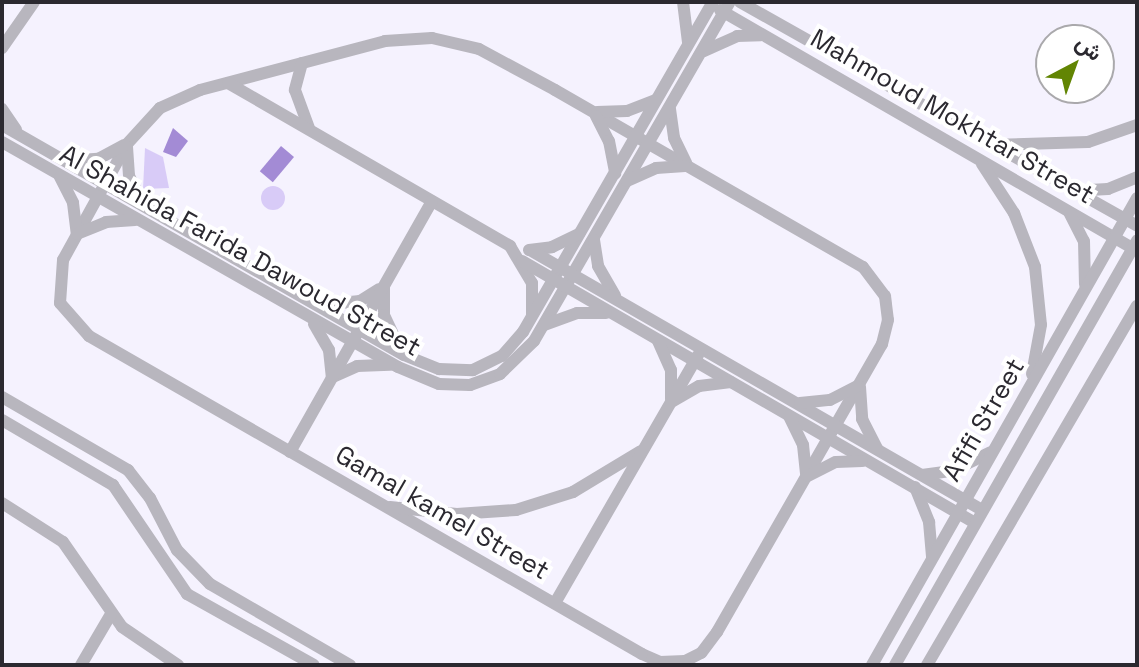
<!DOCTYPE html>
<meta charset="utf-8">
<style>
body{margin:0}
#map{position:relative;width:1139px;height:667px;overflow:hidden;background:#f5f2fe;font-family:"Space Grotesk",Vazirmatn,sans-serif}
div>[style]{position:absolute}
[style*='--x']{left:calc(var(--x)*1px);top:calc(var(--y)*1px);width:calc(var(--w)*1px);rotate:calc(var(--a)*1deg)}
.green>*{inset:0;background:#d8cbf7}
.round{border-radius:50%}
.water>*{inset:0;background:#a38bd5;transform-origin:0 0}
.minor>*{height:12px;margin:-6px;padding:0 6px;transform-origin:6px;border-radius:6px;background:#b8b6be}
span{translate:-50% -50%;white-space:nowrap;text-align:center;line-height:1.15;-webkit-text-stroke:8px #fff;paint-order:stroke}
.street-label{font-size:26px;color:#2b2930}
.frame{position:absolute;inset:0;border:4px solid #2b2930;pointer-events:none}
.north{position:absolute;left:1035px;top:24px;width:80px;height:80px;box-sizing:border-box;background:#fff;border:2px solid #aaa9ac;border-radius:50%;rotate:41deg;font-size:22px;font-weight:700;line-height:32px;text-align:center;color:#2b2930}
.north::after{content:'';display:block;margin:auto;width:28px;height:36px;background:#628503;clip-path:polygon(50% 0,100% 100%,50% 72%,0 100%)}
</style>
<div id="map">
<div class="green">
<i style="clip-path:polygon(145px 148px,163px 157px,169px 188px,143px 189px)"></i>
<i class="round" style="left:261px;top:186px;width:24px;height:24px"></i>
</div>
<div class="water">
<i style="clip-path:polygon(173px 128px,188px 141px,176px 157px,163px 152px)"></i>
<i style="left:281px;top:146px;width:17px;height:33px;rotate:40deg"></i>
</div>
<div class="minor">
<i style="--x:683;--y:2;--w:40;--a:82.9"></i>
<i style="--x:740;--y:2;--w:456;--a:29.4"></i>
<i style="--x:720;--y:10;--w:482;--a:30"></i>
<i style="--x:432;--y:38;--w:48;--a:13.2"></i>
<i style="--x:479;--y:49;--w:86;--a:28.3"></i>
<i style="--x:555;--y:90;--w:355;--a:29.9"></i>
<i style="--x:863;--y:267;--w:36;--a:53"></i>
<i style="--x:885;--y:296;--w:24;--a:83"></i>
<i style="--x:888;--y:320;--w:25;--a:104"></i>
<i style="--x:882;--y:344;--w:332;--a:119.8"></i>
<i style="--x:717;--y:632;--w:26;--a:127"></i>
<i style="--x:701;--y:653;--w:18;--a:153"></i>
<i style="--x:685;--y:661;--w:25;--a:178"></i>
<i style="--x:660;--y:662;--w:20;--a:-156"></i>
<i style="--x:642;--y:654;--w:638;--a:-150.1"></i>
<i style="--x:89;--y:336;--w:44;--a:-131.3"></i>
<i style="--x:60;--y:303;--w:43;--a:-86"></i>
<i style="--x:63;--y:260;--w:132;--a:-61.1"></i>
<i style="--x:127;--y:144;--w:49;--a:-47.5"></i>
<i style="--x:160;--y:108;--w:44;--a:-24.2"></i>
<i style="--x:200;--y:90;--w:191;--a:-14.8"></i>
<i style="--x:385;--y:41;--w:47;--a:-3.7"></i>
<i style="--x:2;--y:48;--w:56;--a:-55.2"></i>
<i style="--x:704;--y:51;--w:36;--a:-24"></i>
<i style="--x:737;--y:36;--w:24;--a:-2"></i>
<i style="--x:302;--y:63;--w:28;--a:105"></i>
<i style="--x:295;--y:90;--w:40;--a:69.8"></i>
<i style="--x:228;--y:83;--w:326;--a:30"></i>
<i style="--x:510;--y:246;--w:43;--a:59.3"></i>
<i style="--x:532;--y:283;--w:32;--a:90"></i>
<i style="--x:2;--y:109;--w:25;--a:56"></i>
<i style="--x:670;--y:109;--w:29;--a:82"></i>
<i style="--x:674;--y:138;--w:28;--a:64"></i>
<i style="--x:597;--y:112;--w:30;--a:-2"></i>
<i style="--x:627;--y:111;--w:31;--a:-21"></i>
<i style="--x:596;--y:116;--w:28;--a:63"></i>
<i style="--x:609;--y:141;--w:33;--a:79"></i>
<i style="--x:2;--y:125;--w:463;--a:29.8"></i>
<i style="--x:404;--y:355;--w:38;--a:22"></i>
<i style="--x:439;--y:369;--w:34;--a:2"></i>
<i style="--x:473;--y:370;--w:32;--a:-26"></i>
<i style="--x:502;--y:356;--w:32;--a:-49"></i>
<i style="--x:523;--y:332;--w:381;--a:-60.1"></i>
<i style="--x:2;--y:142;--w:455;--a:29.6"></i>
<i style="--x:398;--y:367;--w:44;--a:22.5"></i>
<i style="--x:439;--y:384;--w:31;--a:2"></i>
<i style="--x:470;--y:385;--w:32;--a:-20"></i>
<i style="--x:500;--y:374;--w:47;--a:-44.1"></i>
<i style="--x:534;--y:341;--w:392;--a:-60"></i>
<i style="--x:991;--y:145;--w:97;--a:-1.8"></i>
<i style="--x:1088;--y:142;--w:52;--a:-19.1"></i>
<i style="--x:127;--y:147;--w:29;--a:86"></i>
<i style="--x:129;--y:176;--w:32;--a:64"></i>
<i style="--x:66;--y:161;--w:32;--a:-4"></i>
<i style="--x:98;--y:159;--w:30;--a:-28"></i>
<i style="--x:982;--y:164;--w:59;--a:56.9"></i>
<i style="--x:1014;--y:213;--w:58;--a:68.7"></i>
<i style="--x:1035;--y:267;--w:58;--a:84.1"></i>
<i style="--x:1041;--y:325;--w:50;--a:100.4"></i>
<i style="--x:60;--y:177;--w:29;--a:63"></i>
<i style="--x:73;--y:203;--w:31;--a:83"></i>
<i style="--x:77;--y:234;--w:31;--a:-22"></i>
<i style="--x:106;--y:222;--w:29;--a:-4"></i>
<i style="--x:627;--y:181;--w:32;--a:-24"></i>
<i style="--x:656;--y:168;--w:29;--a:-4"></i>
<i style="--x:1071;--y:191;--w:37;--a:-3"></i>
<i style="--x:1108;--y:189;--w:31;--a:-22"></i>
<i style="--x:1070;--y:214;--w:30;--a:63"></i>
<i style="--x:1084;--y:241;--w:43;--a:88.7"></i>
<i style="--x:594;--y:240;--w:26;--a:81"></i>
<i style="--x:598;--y:266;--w:34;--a:60"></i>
<i style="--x:529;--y:250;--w:23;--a:-7"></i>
<i style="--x:552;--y:247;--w:30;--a:-26"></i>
<i style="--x:530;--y:250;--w:521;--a:29.91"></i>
<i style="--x:522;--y:261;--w:523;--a:30.04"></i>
<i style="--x:384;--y:288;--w:27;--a:90"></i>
<i style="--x:384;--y:315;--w:42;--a:64.7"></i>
<i style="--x:322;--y:305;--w:38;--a:-6"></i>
<i style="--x:360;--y:301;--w:22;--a:-32"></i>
<i style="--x:314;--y:324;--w:30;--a:60"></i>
<i style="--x:329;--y:350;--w:27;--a:84"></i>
<i style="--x:544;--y:325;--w:35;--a:-20"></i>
<i style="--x:577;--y:313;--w:29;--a:0"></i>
<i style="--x:658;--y:341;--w:32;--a:66"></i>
<i style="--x:671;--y:370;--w:29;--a:90"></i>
<i style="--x:335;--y:376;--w:24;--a:-24"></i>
<i style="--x:357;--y:366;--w:33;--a:-2"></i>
<i style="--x:860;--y:387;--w:32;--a:86"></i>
<i style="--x:862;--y:419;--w:34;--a:63"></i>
<i style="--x:2;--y:397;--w:146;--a:30.1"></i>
<i style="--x:128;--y:470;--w:36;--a:52"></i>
<i style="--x:150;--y:498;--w:59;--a:62.6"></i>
<i style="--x:177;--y:550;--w:47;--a:45.9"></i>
<i style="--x:210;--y:584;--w:162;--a:30.1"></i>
<i style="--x:673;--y:401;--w:30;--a:-30"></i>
<i style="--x:699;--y:386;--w:32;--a:-7"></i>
<i style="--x:800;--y:403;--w:30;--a:-6"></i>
<i style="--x:830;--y:400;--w:30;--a:-27"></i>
<i style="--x:789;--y:416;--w:32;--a:64"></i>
<i style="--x:803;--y:445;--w:29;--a:84"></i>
<i style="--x:2;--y:420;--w:129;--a:30.4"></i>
<i style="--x:113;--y:485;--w:132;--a:55.8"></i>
<i style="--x:187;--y:594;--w:145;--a:29.2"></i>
<i style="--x:290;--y:452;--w:288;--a:-60.5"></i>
<i style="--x:922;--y:475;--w:30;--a:-8"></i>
<i style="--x:952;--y:471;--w:43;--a:-26"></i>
<i style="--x:808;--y:476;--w:31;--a:-27"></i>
<i style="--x:836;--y:462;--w:26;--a:-2"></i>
<i style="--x:915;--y:487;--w:38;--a:68"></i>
<i style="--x:929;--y:522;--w:35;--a:85"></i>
<i style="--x:2;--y:503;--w:72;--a:32.6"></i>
<i style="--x:63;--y:542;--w:103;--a:55.2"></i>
<i style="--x:122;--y:627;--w:68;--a:34.2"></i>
<i style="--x:390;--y:507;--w:67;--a:6"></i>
<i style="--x:457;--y:514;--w:59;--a:-3.9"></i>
<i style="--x:516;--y:510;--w:60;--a:-17.5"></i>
<i style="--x:573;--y:492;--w:79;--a:-31.1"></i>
<i style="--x:555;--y:603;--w:286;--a:-60"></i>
<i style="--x:81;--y:665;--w:59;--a:-59.5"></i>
<i style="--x:872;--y:665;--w:537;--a:-60.43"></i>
<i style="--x:895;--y:665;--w:489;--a:-60.3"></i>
<i style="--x:927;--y:665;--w:416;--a:-59.7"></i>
</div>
<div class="street-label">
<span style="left:952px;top:117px;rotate:30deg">Mahmoud Mokhtar Street</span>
<span style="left:240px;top:251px;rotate:29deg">Al Shahida Farida Dawoud Street</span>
<span style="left:984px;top:420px;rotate:-60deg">Afifi Street</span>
<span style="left:442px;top:513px;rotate:30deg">Gamal kamel Street</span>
</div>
<div class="frame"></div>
<div class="north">ش</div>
</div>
